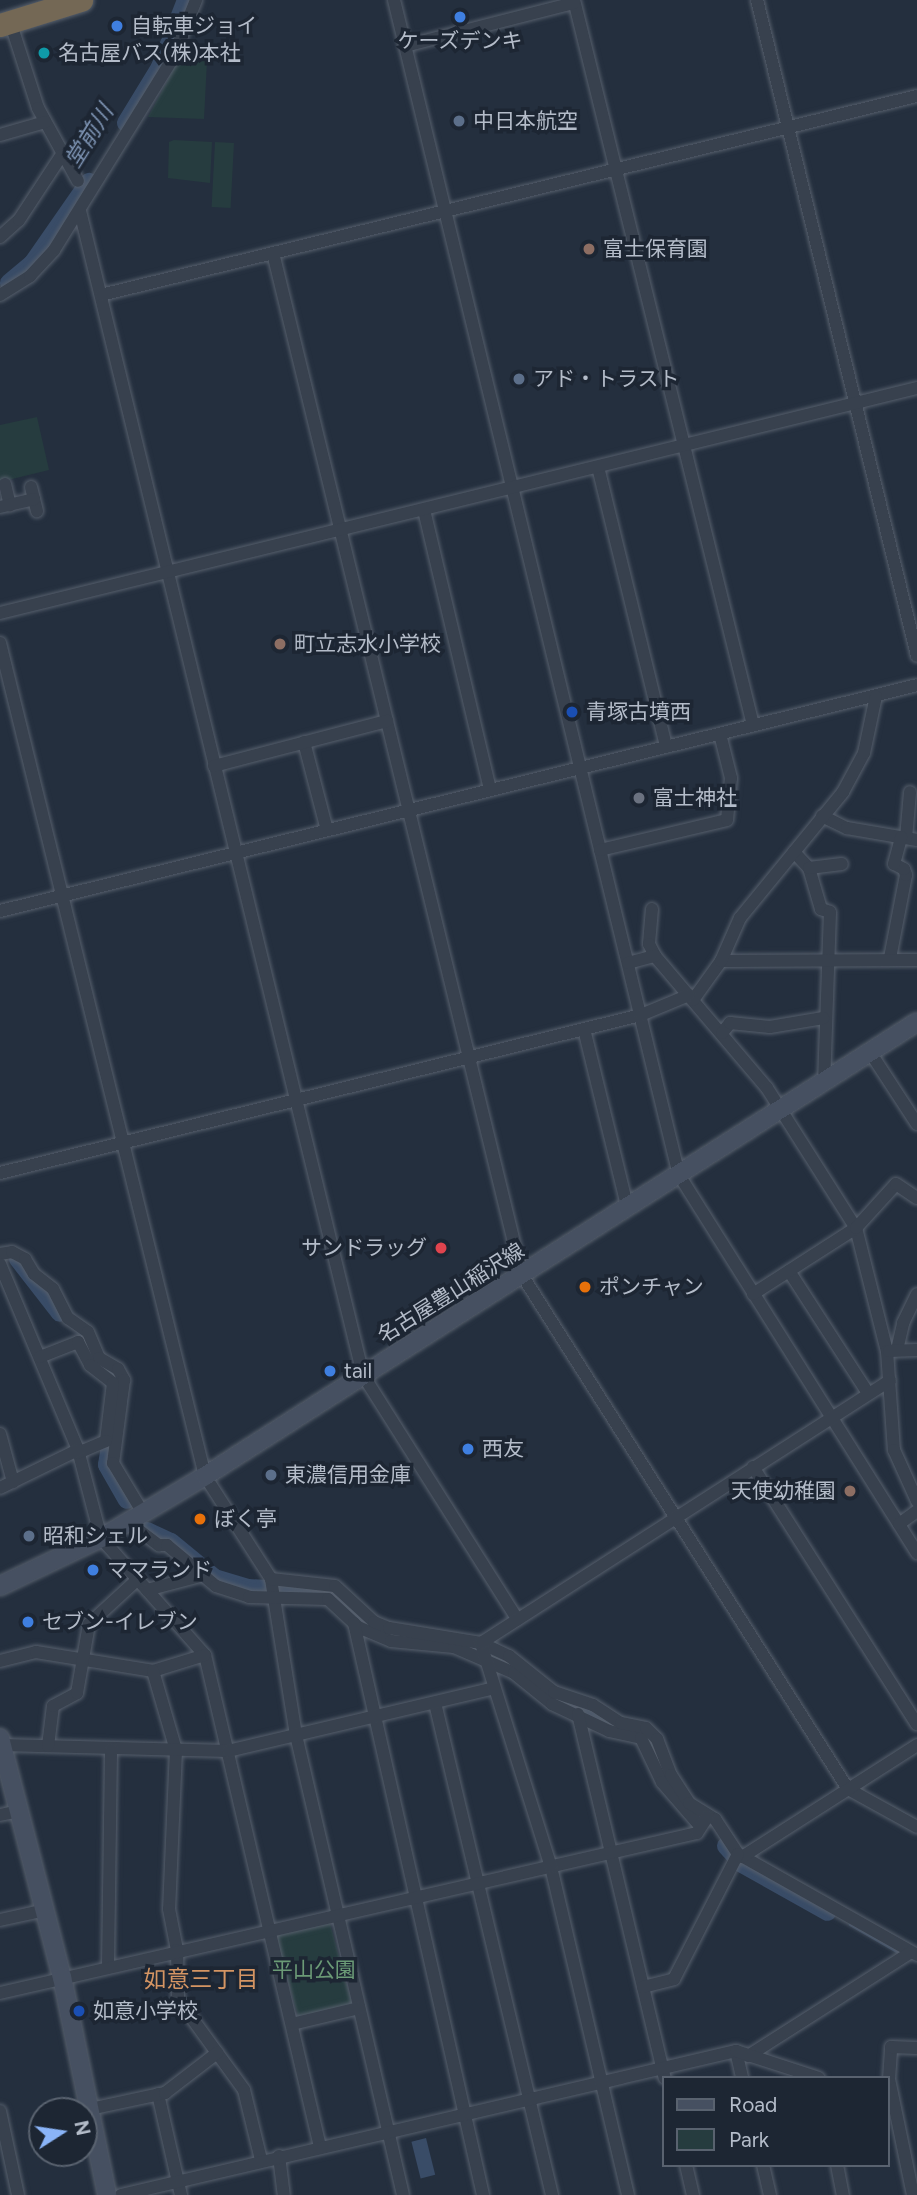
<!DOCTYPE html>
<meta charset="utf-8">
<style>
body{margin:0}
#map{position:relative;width:917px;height:2195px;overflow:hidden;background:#242f3e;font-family:Figtree,"Noto Sans JP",sans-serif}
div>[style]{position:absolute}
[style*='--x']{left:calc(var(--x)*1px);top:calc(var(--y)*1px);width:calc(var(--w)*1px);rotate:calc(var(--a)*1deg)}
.green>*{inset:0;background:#263c3f;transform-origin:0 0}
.water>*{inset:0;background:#394c67;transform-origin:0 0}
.stream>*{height:2.5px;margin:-1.25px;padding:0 1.25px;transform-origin:1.25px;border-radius:1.25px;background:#394c67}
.river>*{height:18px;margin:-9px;padding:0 9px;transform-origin:9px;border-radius:9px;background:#394c67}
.roads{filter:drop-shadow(0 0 2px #565f6c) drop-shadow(0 0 2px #565f6c)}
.street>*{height:12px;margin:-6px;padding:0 6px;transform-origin:6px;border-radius:6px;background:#38414e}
.secondary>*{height:18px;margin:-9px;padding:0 9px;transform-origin:9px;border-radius:9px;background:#465061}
.highway>*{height:23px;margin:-11.5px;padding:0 11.5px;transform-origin:11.5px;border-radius:11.5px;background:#746855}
.dots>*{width:19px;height:19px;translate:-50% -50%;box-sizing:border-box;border:4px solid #1d2633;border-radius:50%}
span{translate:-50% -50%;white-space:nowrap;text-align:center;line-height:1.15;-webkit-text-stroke:7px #1d2633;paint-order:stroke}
.poi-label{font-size:21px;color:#b4bcc9}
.left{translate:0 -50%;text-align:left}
.right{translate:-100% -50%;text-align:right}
.street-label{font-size:21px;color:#b4bcc9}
.park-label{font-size:21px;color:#6b9a76}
.water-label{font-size:23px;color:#7c92b1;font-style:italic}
.neighbourhood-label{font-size:23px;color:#d59563}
.legend{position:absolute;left:662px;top:2076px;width:228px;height:91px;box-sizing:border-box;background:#1d2633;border:2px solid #59626f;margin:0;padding:9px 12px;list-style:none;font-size:21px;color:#b4bcc9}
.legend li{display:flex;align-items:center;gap:14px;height:35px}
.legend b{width:35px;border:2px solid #59626f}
.north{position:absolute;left:28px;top:2097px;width:70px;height:70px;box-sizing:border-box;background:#1d2633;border:2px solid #59626f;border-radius:50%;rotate:78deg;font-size:19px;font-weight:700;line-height:28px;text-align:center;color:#b4bcc9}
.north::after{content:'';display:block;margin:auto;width:24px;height:32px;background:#8ab4f8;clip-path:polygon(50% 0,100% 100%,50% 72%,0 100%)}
</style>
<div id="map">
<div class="green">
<i style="clip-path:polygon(180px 57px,207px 61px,204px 119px,148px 117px)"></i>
<i style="clip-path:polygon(174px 140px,212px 142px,210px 183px,168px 178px,169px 142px)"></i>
<i style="left:215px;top:142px;width:19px;height:65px;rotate:3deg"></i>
<i style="clip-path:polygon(37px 417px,49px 470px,0 482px,0 425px)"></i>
<i style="clip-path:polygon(329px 1920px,352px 2003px,299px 2019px,275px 1938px,278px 1932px)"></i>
</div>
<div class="water">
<i style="left:426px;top:2138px;width:38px;height:15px;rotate:76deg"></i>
</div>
<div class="stream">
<i style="--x:850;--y:1924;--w:60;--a:30"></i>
</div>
<div class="river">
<i style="--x:126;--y:123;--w:66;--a:-58.7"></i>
<i style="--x:160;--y:67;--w:72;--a:-68.8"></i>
<i style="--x:9;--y:283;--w:30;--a:-40"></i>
<i style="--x:32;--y:264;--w:100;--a:-55.2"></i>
<i style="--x:18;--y:1259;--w:68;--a:52.1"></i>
<i style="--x:92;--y:1356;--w:37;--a:43"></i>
<i style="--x:119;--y:1381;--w:18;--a:90"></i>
<i style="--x:110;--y:1446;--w:19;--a:99"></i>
<i style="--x:107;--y:1465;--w:40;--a:60.3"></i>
<i style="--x:147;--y:1531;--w:26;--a:25"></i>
<i style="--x:171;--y:1542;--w:57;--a:39.3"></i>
<i style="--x:215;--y:1578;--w:34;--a:17"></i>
<i style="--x:247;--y:1588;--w:84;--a:2.7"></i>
<i style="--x:331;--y:1592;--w:51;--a:40.2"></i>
<i style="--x:545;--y:1692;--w:97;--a:24.4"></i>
<i style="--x:726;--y:1846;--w:24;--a:48"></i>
<i style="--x:742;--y:1864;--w:98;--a:29.2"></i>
</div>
<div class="roads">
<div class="street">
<i style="--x:394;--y:0;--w:1209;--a:76.37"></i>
<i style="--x:679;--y:1175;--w:447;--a:57.8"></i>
<i style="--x:574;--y:0;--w:747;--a:76.13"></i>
<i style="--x:757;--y:0;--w:675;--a:76.29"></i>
<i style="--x:10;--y:21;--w:91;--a:72.2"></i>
<i style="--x:38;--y:108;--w:83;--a:61.3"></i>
<i style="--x:405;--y:46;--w:174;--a:-14.3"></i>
<i style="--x:0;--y:135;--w:47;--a:-16.1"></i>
<i style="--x:80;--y:211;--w:1198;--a:76.33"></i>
<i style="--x:363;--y:1375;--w:289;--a:57.7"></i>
<i style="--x:0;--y:237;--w:25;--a:-42"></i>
<i style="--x:19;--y:220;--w:77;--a:-56.7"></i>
<i style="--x:273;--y:253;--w:1052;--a:76.31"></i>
<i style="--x:522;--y:1275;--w:609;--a:57.62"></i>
<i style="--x:848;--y:1789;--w:79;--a:28.8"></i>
<i style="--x:0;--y:295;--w:36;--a:-32"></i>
<i style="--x:30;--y:276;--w:35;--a:-47"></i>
<i style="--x:54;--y:250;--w:224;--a:-58.2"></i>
<i style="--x:172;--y:60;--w:65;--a:-68.2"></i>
<i style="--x:101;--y:295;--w:840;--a:-13.71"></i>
<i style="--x:598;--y:467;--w:288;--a:76.3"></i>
<i style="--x:5;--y:484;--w:22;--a:77"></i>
<i style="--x:31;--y:487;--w:25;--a:76"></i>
<i style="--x:0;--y:507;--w:35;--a:-13"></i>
<i style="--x:424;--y:510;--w:287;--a:76.7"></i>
<i style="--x:0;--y:613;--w:944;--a:-13.79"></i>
<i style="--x:0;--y:643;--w:858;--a:76.17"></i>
<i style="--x:205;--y:1476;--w:122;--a:57.3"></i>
<i style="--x:271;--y:1579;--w:158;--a:80.9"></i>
<i style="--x:296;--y:1735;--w:472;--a:76.9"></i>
<i style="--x:304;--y:742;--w:91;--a:75.4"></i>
<i style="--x:214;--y:766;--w:179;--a:-14.6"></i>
<i style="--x:822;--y:816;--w:28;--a:26"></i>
<i style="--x:847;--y:828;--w:71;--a:9.7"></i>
<i style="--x:906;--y:838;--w:46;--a:-85"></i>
<i style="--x:600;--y:850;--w:130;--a:-13.3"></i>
<i style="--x:727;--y:820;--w:42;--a:-84.6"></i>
<i style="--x:731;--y:778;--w:45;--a:-104"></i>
<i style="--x:794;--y:852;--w:22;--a:47"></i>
<i style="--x:809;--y:868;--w:43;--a:73.7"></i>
<i style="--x:821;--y:909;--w:9;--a:18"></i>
<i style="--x:830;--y:912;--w:170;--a:92"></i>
<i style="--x:809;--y:868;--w:33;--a:-7"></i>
<i style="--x:652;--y:909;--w:35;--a:95"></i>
<i style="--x:649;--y:944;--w:13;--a:63"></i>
<i style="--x:655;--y:956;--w:173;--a:49.7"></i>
<i style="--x:767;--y:1088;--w:166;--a:57.6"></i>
<i style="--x:856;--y:1228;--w:127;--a:75.9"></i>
<i style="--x:887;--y:1351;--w:99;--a:86"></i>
<i style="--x:894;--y:1450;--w:56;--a:65.7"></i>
<i style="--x:0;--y:911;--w:944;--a:-13.84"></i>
<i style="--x:890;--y:958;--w:85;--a:-79.1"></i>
<i style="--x:906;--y:875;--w:6;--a:-108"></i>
<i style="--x:904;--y:869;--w:11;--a:-153"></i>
<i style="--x:894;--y:864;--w:28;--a:-75"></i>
<i style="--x:721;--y:961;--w:196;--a:-0.3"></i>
<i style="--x:628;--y:963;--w:28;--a:-15"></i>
<i style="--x:693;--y:1000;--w:48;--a:-54.3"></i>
<i style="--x:721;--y:961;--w:47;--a:-66.2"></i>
<i style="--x:740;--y:918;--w:163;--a:-50.7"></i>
<i style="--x:843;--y:792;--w:44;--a:-61.7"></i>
<i style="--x:864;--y:753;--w:58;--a:-78.1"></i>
<i style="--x:584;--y:1029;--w:182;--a:76.3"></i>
<i style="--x:722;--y:1033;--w:13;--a:-51"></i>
<i style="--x:730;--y:1023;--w:40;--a:5.7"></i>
<i style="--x:770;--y:1027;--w:54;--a:-9.6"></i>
<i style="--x:870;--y:1052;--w:86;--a:56.9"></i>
<i style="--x:0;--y:1173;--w:660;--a:-13.85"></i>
<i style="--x:641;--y:1015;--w:52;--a:-22.6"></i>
<i style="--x:0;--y:1254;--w:12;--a:-9"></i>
<i style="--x:12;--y:1252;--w:15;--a:28"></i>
<i style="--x:25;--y:1259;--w:17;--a:59"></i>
<i style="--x:34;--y:1274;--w:24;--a:38"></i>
<i style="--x:53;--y:1289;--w:33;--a:63"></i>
<i style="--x:68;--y:1318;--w:24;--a:35"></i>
<i style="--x:88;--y:1332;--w:28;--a:67"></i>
<i style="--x:99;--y:1358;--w:22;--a:30"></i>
<i style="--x:118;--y:1369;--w:13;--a:61"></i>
<i style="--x:124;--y:1380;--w:84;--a:97.5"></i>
<i style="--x:113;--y:1463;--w:58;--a:59"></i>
<i style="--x:0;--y:1264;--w:202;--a:67.2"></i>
<i style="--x:78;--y:1450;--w:91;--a:75.4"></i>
<i style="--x:101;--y:1538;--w:157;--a:48.4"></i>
<i style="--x:205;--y:1655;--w:505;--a:76.84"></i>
<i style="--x:789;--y:1271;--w:145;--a:57.1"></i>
<i style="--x:753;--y:1294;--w:122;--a:-32.7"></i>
<i style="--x:856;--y:1228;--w:59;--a:-47.7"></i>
<i style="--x:896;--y:1184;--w:25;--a:34"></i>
<i style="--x:897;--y:1350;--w:28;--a:-77"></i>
<i style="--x:903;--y:1323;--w:32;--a:-64"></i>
<i style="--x:889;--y:1351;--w:28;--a:-2"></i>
<i style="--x:40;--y:1357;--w:41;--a:-21.5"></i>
<i style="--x:78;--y:1342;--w:26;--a:62"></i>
<i style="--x:90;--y:1365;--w:29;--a:38"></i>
<i style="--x:113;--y:1383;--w:58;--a:96.9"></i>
<i style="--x:106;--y:1441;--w:30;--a:157"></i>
<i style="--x:0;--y:1434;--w:50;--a:74.8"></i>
<i style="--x:753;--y:1467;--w:305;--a:57.5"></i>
<i style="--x:0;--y:1488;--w:87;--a:-26"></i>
<i style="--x:128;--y:1522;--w:39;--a:37"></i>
<i style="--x:159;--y:1545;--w:8;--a:0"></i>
<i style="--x:167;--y:1545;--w:64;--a:39.9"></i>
<i style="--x:216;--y:1586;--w:35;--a:18"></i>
<i style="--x:249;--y:1597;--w:79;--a:1.5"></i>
<i style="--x:328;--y:1599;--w:41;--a:43"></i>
<i style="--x:358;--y:1627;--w:36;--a:23"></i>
<i style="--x:391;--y:1641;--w:63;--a:5.4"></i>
<i style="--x:454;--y:1647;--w:65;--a:23.4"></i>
<i style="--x:514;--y:1673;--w:49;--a:39.2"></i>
<i style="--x:552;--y:1704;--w:63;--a:25.3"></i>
<i style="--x:609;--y:1731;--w:33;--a:12"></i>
<i style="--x:641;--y:1738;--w:49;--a:64.5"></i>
<i style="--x:662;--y:1782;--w:58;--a:49.2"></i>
<i style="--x:899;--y:1524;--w:22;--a:-36"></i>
<i style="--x:271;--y:1579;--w:64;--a:6.2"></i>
<i style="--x:335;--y:1586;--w:53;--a:42.7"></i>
<i style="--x:374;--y:1622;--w:16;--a:22"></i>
<i style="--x:389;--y:1628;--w:93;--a:9.3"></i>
<i style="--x:481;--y:1643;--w:31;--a:25"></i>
<i style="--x:509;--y:1656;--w:58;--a:38.7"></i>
<i style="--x:554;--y:1692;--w:41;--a:18.4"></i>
<i style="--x:593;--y:1705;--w:33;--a:33"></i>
<i style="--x:621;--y:1723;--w:25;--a:11"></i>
<i style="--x:646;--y:1728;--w:16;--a:45"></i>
<i style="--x:657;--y:1739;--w:39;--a:69"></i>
<i style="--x:671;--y:1775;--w:33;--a:57"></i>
<i style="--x:689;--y:1803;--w:31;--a:32"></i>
<i style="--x:715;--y:1819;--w:42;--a:56.7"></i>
<i style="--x:738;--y:1854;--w:206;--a:29.4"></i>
<i style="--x:147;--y:1590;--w:55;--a:-14.8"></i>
<i style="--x:354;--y:1623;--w:586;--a:77.29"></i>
<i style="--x:0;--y:1661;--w:37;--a:-14"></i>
<i style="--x:36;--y:1652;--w:119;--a:9.2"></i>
<i style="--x:153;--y:1671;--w:54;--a:-17.1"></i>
<i style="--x:153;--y:1671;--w:82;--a:73.8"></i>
<i style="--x:176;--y:1750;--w:159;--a:92.5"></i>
<i style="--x:169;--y:1909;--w:42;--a:79"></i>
<i style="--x:177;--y:1950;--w:49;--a:88.8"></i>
<i style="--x:178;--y:1999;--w:112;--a:54"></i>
<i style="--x:244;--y:2090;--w:72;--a:76.3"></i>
<i style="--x:435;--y:1703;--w:506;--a:76.62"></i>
<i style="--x:578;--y:1714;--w:374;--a:76.6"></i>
<i style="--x:2;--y:1745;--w:226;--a:1.5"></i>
<i style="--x:228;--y:1751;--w:273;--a:-13.3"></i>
<i style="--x:48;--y:1746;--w:40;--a:-82.9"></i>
<i style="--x:53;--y:1706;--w:27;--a:-28"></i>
<i style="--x:77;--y:1693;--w:70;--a:-80.1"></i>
<i style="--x:89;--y:1624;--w:67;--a:-42.6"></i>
<i style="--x:0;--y:1815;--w:19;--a:-12"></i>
<i style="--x:742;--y:1857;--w:208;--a:-32.6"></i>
<i style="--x:0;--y:1920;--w:46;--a:-12.5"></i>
<i style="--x:108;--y:1966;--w:217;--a:-89.2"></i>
<i style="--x:643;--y:1987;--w:32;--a:-14"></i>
<i style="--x:674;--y:1979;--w:140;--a:-62.9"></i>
<i style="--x:0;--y:1993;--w:715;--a:-12.93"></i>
<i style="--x:697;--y:1833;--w:20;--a:-57"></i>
<i style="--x:292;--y:2024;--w:69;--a:-13.4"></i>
<i style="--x:736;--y:2051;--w:28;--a:77"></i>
<i style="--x:748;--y:2056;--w:193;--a:-32.5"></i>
<i style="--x:158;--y:2094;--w:104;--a:77.2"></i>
<i style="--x:90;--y:2109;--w:77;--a:-12"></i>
<i style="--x:165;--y:2093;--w:66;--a:-37.6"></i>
<i style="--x:0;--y:2111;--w:86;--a:77.9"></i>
<i style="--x:279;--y:2156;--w:39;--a:83"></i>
<i style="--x:686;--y:2165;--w:31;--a:77"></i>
<i style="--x:763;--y:2165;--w:31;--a:77"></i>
<i style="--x:837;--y:2165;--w:31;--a:79"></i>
<i style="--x:121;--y:2195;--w:632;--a:-13.18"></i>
<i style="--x:736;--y:2051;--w:87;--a:18"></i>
<i style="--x:628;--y:2195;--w:337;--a:-103.2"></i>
<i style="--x:551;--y:1867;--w:235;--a:-107.4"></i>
<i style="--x:481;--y:1643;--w:486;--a:-32.7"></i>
<i style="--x:913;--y:2195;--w:118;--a:-101.7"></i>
<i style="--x:889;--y:2079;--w:32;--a:-86"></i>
<i style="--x:891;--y:2047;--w:26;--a:2"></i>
</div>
<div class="secondary">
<i style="--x:0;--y:1586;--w:112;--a:-25.4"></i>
<i style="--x:101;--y:1538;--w:121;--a:-30.8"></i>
<i style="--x:205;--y:1476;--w:844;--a:-32.52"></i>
<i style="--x:0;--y:1738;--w:247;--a:75.5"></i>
<i style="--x:62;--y:1977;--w:223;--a:78.3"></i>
</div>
<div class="highway">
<i style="--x:0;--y:25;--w:85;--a:-17.2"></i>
</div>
</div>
<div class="dots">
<i style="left:460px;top:17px;background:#3f7fe0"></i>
<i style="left:117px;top:26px;background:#3f7fe0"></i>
<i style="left:44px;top:53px;background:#0f9aa8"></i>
<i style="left:459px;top:121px;background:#5c6f8a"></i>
<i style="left:589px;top:249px;background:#8d6e63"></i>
<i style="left:519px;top:379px;background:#5c6f8a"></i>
<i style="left:280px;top:644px;background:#8d6e63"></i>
<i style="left:572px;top:712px;background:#1a4fb4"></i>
<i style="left:639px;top:798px;background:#6b7280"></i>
<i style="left:441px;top:1248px;background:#e0444e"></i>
<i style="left:585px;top:1287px;background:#e8710a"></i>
<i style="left:330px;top:1371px;background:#3f7fe0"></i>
<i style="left:468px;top:1449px;background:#3f7fe0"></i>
<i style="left:271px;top:1475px;background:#5c6f8a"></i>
<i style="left:850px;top:1491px;background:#8d6e63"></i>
<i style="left:200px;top:1519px;background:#e8710a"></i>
<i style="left:29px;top:1536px;background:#5c6f8a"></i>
<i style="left:93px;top:1570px;background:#3f7fe0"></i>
<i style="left:28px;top:1622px;background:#3f7fe0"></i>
<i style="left:79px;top:2011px;background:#1a4fb4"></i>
</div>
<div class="poi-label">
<span class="left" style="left:131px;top:26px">自転車ジョイ</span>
<span style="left:460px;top:41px">ケーズデンキ</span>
<span class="left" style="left:58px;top:53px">名古屋バス(株)本社</span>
<span class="left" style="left:473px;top:121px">中日本航空</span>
<span class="left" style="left:603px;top:249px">富士保育園</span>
<span class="left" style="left:533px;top:379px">アド・トラスト</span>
<span class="left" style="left:294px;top:644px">町立志水小学校</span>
<span class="left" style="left:586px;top:712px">青塚古墳西</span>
<span class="left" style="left:653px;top:798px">富士神社</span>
<span class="right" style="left:427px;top:1248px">サンドラッグ</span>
<span class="left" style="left:599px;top:1287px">ポンチャン</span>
<span class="left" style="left:344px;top:1371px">tail</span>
<span class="left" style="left:482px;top:1449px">西友</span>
<span class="left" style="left:285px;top:1475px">東濃信用金庫</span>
<span class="right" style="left:836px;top:1491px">天使幼稚園</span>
<span class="left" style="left:214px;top:1519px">ぼく亭</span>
<span class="left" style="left:43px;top:1536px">昭和シェル</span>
<span class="left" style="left:107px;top:1570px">ママランド</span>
<span class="left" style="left:42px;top:1622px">セブン-イレブン</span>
<span class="left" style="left:93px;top:2011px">如意小学校</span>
</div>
<div class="street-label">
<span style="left:451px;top:1293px;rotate:-32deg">名古屋豊山稲沢線</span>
</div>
<div class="park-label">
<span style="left:314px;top:1970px">平山公園</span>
</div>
<div class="water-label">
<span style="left:89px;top:136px;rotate:-58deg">堂前川</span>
</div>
<div class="neighbourhood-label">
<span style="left:201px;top:1979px">如意三丁目</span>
</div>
<ul class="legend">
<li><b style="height:9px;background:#465061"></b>Road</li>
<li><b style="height:19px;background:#263c3f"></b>Park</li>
</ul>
<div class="north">N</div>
</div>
